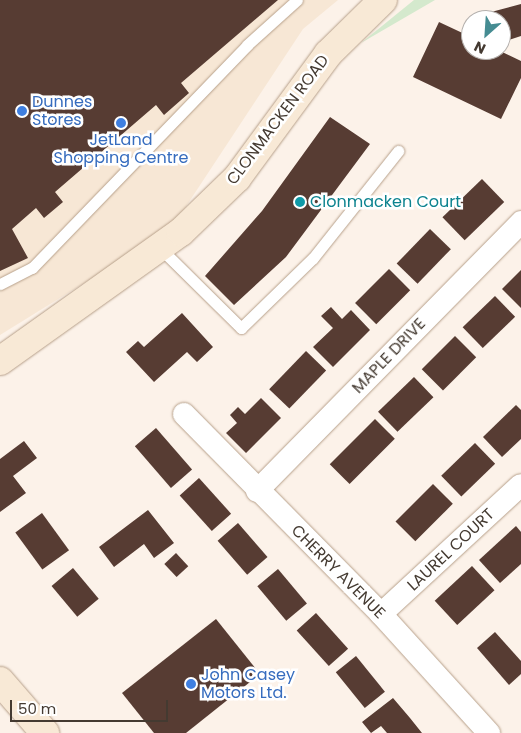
<!DOCTYPE html>
<style>
body{margin:0}
#map{position:relative;width:521px;height:733px;overflow:hidden;background:#fcf2e9;font-family:Poppins,sans-serif}
div>[style]{position:absolute}
[style*='--x']{left:calc(var(--x)*1px);top:calc(var(--y)*1px);width:calc(var(--w)*1px);rotate:calc(var(--a)*1deg)}
.commercial>*{inset:0;background:#f7e7d5}
.green>*{inset:0;background:#d4e9cd}
.building>*{inset:0;background:#573c33;transform-origin:0 0}
.roads{filter:drop-shadow(0 0 1px #b7a08a) drop-shadow(0 0 1px #b7a08a)}
.lane>*{height:11px;margin:-5.5px;padding:0 5.5px;transform-origin:5.5px;border-radius:5.5px;background:#fff}
.street>*{height:22px;margin:-11px;padding:0 11px;transform-origin:11px;border-radius:11px;background:#fff}
.secondary>*{height:28px;margin:-14px;padding:0 14px;transform-origin:14px;border-radius:14px;background:#f8e9d6}
.dots>*{width:14px;height:14px;translate:-50% -50%;box-sizing:border-box;border:2px solid #fff;border-radius:50%}
span{translate:-50% -50%;white-space:nowrap;text-align:center;line-height:1.15;-webkit-text-stroke:5px #fff;paint-order:stroke}
.shop-label{font-size:16px;color:#366cbe}
.left{translate:0 -50%;text-align:left}
.street-label{font-size:16px;color:#443a31}
.culture-label{font-size:16px;color:#0d838f}
.north{position:absolute;left:461px;top:10px;width:50px;height:50px;box-sizing:border-box;background:#fff;border:1px solid #b4b0ad;border-radius:50%;rotate:206deg;font-size:14px;font-weight:700;line-height:20px;text-align:center;color:#443a31}
.north::after{content:'';display:block;margin:auto;width:18px;height:22px;background:#458c92;clip-path:polygon(50% 0,100% 100%,50% 72%,0 100%)}
.scale{position:absolute;left:10px;top:700px;width:158px;height:22px;box-sizing:border-box;border:2px solid #443a31;border-top:0;padding-left:6px;font-size:15px;line-height:18px;white-space:nowrap;color:#443a31;-webkit-text-stroke:4px #fff;paint-order:stroke}
</style>
<div id="map">
<div class="commercial">
<i style="clip-path:polygon(0 0,338px 0,303px 29px,179px 217px,123px 259px,0 335px)"></i>
</div>
<div class="green">
<i style="clip-path:polygon(414px 0,435px 0,361px 43px)"></i>
</div>
<div class="building">
<i style="clip-path:polygon(0 0,278px 0,181px 83px,189px 93px,164px 115px,156px 105px,55px 192px,63px 202px,44px 218px,36px 208px,12px 229px,28px 258px,0 271px)"></i>
<i style="clip-path:polygon(521px 4px,521px 36px,506px 41px,501px 36px,501px 20px,476px 16px)"></i>
<i style="clip-path:polygon(439px 22px,471px 37px,471px 50px,498px 50px,521px 61px,521px 78px,501px 119px,413px 77px)"></i>
<i style="clip-path:polygon(330px 117px,370px 144px,286px 257px,234px 305px,205px 276px,262px 211px)"></i>
<i style="left:482px;top:179px;width:32px;height:55px;rotate:46deg"></i>
<i style="left:430px;top:229px;width:29px;height:48px;rotate:44deg"></i>
<i style="left:389px;top:269px;width:30px;height:48px;rotate:45deg"></i>
<i style="clip-path:polygon(521px 270px,521px 308px,502px 289px)"></i>
<i style="left:495px;top:296px;width:29px;height:45px;rotate:46deg"></i>
<i style="clip-path:polygon(331px 307px,342px 319px,351px 310px,370px 330px,333px 367px,313px 347px,333px 328px,321px 316px)"></i>
<i style="clip-path:polygon(182px 313px,213px 347px,197px 362px,187px 352px,154px 382px,126px 352px,138px 341px,144px 347px)"></i>
<i style="left:455px;top:336px;width:30px;height:47px;rotate:45deg"></i>
<i style="left:306px;top:351px;width:28px;height:53px;rotate:44deg"></i>
<i style="left:414px;top:377px;width:28px;height:50px;rotate:46deg"></i>
<i style="clip-path:polygon(261px 398px,281px 418px,246px 453px,226px 433px,237px 423px,230px 415px,238px 407px,245px 414px)"></i>
<i style="clip-path:polygon(516px 405px,521px 410px,521px 439px,502px 457px,483px 437px)"></i>
<i style="left:375px;top:419px;width:28px;height:64px;rotate:45deg"></i>
<i style="left:156px;top:428px;width:55px;height:28px;rotate:49deg"></i>
<i style="clip-path:polygon(24px 441px,37px 458px,13px 476px,26px 493px,0 512px,0 459px)"></i>
<i style="left:475px;top:443px;width:29px;height:47px;rotate:46deg"></i>
<i style="left:199px;top:478px;width:48px;height:26px;rotate:48deg"></i>
<i style="left:433px;top:484px;width:28px;height:53px;rotate:45deg"></i>
<i style="clip-path:polygon(148px 510px,174px 543px,154px 558px,144px 544px,114px 567px,99px 547px)"></i>
<i style="left:42px;top:513px;width:46px;height:33px;rotate:54deg"></i>
<i style="left:238px;top:523px;width:45px;height:27px;rotate:49deg"></i>
<i style="clip-path:polygon(516px 526px,521px 532px,521px 564px,500px 583px,479px 560px)"></i>
<i style="left:176px;top:553px;width:18px;height:16px;rotate:47deg"></i>
<i style="left:472px;top:566px;width:33px;height:51px;rotate:47deg"></i>
<i style="left:73px;top:568px;width:40px;height:28px;rotate:50deg"></i>
<i style="left:278px;top:569px;width:45px;height:27px;rotate:50deg"></i>
<i style="left:316px;top:613px;width:48px;height:26px;rotate:48deg"></i>
<i style="clip-path:polygon(216px 619px,260px 674px,186px 733px,154px 733px,122px 693px)"></i>
<i style="clip-path:polygon(495px 632px,521px 661px,521px 674px,509px 685px,477px 648px)"></i>
<i style="left:356px;top:656px;width:46px;height:26px;rotate:51deg"></i>
<i style="clip-path:polygon(393px 698px,410px 718px,422px 733px,387px 733px,381px 726px,371px 733px,362px 722px)"></i>
</div>
<div class="roads">
<div class="lane">
<i style="--x:160;--y:248;--w:114;--a:44.6"></i>
<i style="--x:241;--y:328;--w:100;--a:-44.2"></i>
<i style="--x:313;--y:258;--w:137;--a:-51.5"></i>
<i style="--x:0;--y:284;--w:36;--a:-27"></i>
<i style="--x:32;--y:268;--w:310;--a:-46"></i>
<i style="--x:247;--y:45;--w:67;--a:-42"></i>
</div>
<div class="street">
<i style="--x:184;--y:414;--w:281;--a:45.4"></i>
<i style="--x:381;--y:614;--w:161;--a:47.8"></i>
<i style="--x:257;--y:491;--w:377;--a:-45.5"></i>
<i style="--x:381;--y:614;--w:190;--a:-42.7"></i>
</div>
<div class="secondary">
<i style="--x:0;--y:361;--w:222;--a:-35.5"></i>
<i style="--x:181;--y:232;--w:78;--a:-44"></i>
<i style="--x:237;--y:178;--w:154;--a:-53.7"></i>
<i style="--x:328;--y:54;--w:77;--a:-44.5"></i>
<i style="--x:0;--y:681;--w:69;--a:49.1"></i>
</div>
</div>
<div class="dots">
<i style="left:22px;top:111px;background:#3f7fe0"></i>
<i style="left:121px;top:123px;background:#3f7fe0"></i>
<i style="left:300px;top:202px;background:#0f9aa8"></i>
<i style="left:191px;top:684px;background:#3f7fe0"></i>
</div>
<div class="shop-label">
<span class="left" style="left:32px;top:111px">Dunnes<br>Stores</span>
<span style="left:121px;top:149px">JetLand<br>Shopping Centre</span>
<span class="left" style="left:201px;top:684px">John Casey<br>Motors Ltd.</span>
</div>
<div class="street-label">
<span style="left:278px;top:120px;rotate:-53deg">CLONMACKEN ROAD</span>
<span style="left:389px;top:356px;rotate:-46deg">MAPLE DRIVE</span>
<span style="left:451px;top:550px;rotate:-43deg">LAUREL COURT</span>
<span style="left:338px;top:572px;rotate:45deg">CHERRY AVENUE</span>
</div>
<div class="culture-label">
<span class="left" style="left:310px;top:202px">Clonmacken Court</span>
</div>
<div class="north">N</div>
<div class="scale">50 m</div>
</div>
